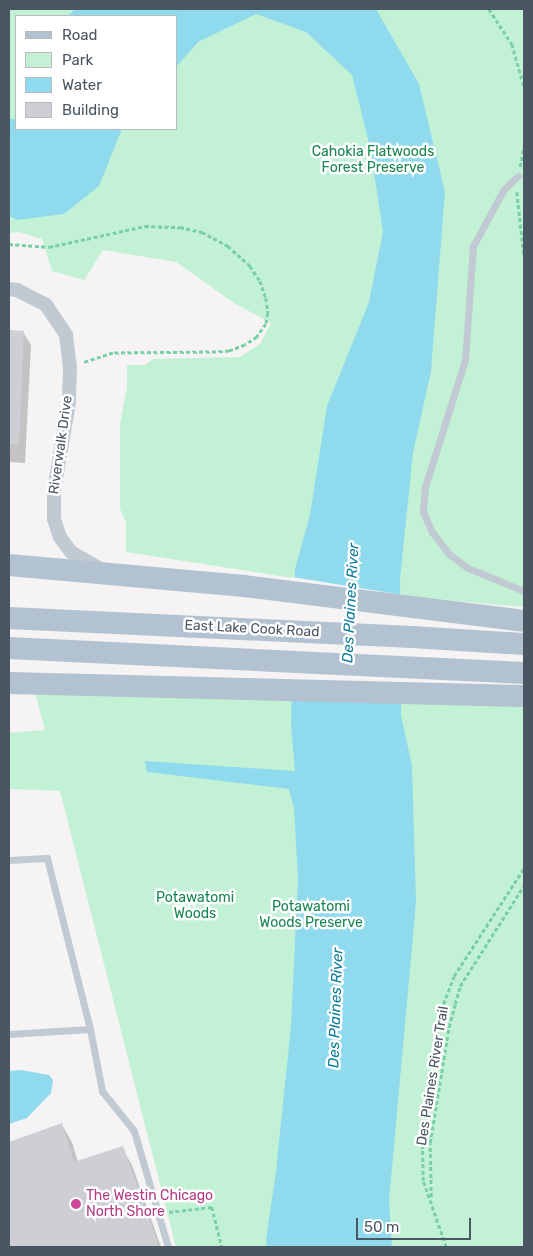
<!DOCTYPE html>
<style>
body{margin:0}
#map{position:relative;width:533px;height:1256px;overflow:hidden;background:#f5f3f3;font-family:Rubik,sans-serif}
div>[style]{position:absolute}
[style*='--x']{left:calc(var(--x)*1px);top:calc(var(--y)*1px);width:calc(var(--w)*1px);rotate:calc(var(--a)*1deg)}
.green>*{inset:0;background:#c3f1d5}
.water>*{inset:0;background:#90daee}
.pier>*{inset:0;background:#f5f3f3}
.shadow>*{inset:0;background:#0003}
.building>*{inset:0;background:#cdcfd5}
.path>*{height:2.5px;margin-top:-1.25px;transform-origin:0;background:repeating-linear-gradient(90deg,#7ad0a6 0 4px,transparent 0 6.5px)}
.lane>*{height:7px;margin:-3.5px;padding:0 3.5px;transform-origin:3.5px;border-radius:3.5px;background:#c1cad2}
.street>*{height:14px;margin:-7px;padding:0 7px;transform-origin:7px;border-radius:7px;background:#c1cad2}
.primary>*{height:22px;margin:-11px;padding:0 11px;transform-origin:11px;border-radius:11px;background:#b3c2d1}
.dots>*{width:14px;height:14px;translate:-50% -50%;box-sizing:border-box;border:2px solid #fff;border-radius:50%}
span{translate:-50% -50%;white-space:nowrap;text-align:center;line-height:1.15;-webkit-text-stroke:5px #fff;paint-order:stroke}
.park-label{font-size:14px;color:#17864f}
.street-label{font-size:14px;color:#4a5661}
.hotel-label{font-size:14px;color:#b23c85}
.left{translate:0 -50%;text-align:left}
.water-label{font-size:15px;color:#0c7c9b;font-style:italic}
.frame{position:absolute;inset:0;border:10px solid #4a5661;pointer-events:none}
.legend{position:absolute;left:15px;top:15px;width:162px;height:115px;box-sizing:border-box;background:#fff;border:1px solid #b7bbc0;margin:0;padding:6px 9px;list-style:none;font-size:15px;color:#4a5661}
.legend li{display:flex;align-items:center;gap:10px;height:25px}
.legend b{width:25px;border:1px solid #b7bbc0}
.scale{position:absolute;left:356px;top:1218px;width:115px;height:22px;box-sizing:border-box;border:2px solid #4a5661;border-top:0;padding-left:6px;font-size:15px;line-height:18px;white-space:nowrap;color:#4a5661;-webkit-text-stroke:4px #fff;paint-order:stroke}
</style>
<div id="map">
<div class="green">
<i style="clip-path:polygon(evenodd,9px 9px,524px 9px,524px 607px,414px 597px,126px 552px,126px 522px,120px 509px,120px 424px,127px 387px,127px 365px,145px 365px,153px 359px,240px 357px,260px 344px,271px 323px,234px 303px,176px 262px,103px 250px,84px 280px,52px 271px,42px 239px,19px 232px,9px 233px,9px 9px,16px 16px,176px 16px,176px 129px,16px 129px,16px 16px)"></i>
<i style="clip-path:polygon(34px 689px,524px 702px,524px 1247px,176px 1247px,60px 791px,9px 789px,9px 733px,45px 730px)"></i>
</div>
<div class="water">
<i style="clip-path:polygon(75px 9px,376px 9px,419px 84px,445px 192px,431px 371px,413px 453px,400px 579px,401px 715px,412px 766px,416px 902px,389px 1201px,392px 1247px,267px 1247px,266px 1240px,276px 1171px,291px 1026px,298px 879px,294px 808px,289px 789px,147px 772px,145px 761px,295px 771px,291px 725px,295px 569px,310px 515px,327px 406px,369px 302px,383px 232px,370px 147px,352px 75px,306px 32px,256px 14px,198px 42px,176px 67px,176px 16px,68px 16px)"></i>
<i style="clip-path:polygon(9px 119px,16px 119px,16px 129px,122px 129px,99px 186px,64px 214px,17px 220px,9px 216px)"></i>
<i style="clip-path:polygon(21px 1070px,49px 1075px,53px 1080px,51px 1093px,27px 1118px,9px 1124px,9px 1071px)"></i>
</div>
<div class="pier">
<i style="clip-path:polygon(292px 577px,403px 595px,403px 703px,289px 699px)"></i>
</div>
<div class="shadow">
<i style="clip-path:polygon(9px 332px,23px 332px,31px 345px,25px 463px,9px 462px)"></i>
<i style="clip-path:polygon(62px 1125px,72px 1142px,78px 1162px,122px 1148px,132px 1165px,161px 1247px,9px 1247px,9px 1144px)"></i>
</div>
<div class="building">
<i style="clip-path:polygon(9px 330px,24px 331px,19px 445px,9px 444px)"></i>
<i style="clip-path:polygon(62px 1123px,74px 1162px,123px 1146px,159px 1247px,9px 1247px,9px 1142px)"></i>
</div>
<div class="path">
<i style="--x:489;--y:9;--w:42;--a:56.7"></i>
<i style="--x:512;--y:44;--w:44;--a:74.1"></i>
<i style="--x:520;--y:167;--w:21;--a:-79"></i>
<i style="--x:517;--y:192;--w:63;--a:83.7"></i>
<i style="--x:9;--y:244;--w:40;--a:4.3"></i>
<i style="--x:49;--y:247;--w:98;--a:-12.3"></i>
<i style="--x:145;--y:226;--w:35;--a:2"></i>
<i style="--x:180;--y:227;--w:23;--a:13"></i>
<i style="--x:202;--y:232;--w:30;--a:28"></i>
<i style="--x:228;--y:246;--w:30;--a:42"></i>
<i style="--x:250;--y:266;--w:18;--a:56"></i>
<i style="--x:260;--y:281;--w:18;--a:71"></i>
<i style="--x:266;--y:298;--w:15;--a:82"></i>
<i style="--x:268;--y:313;--w:11;--a:100"></i>
<i style="--x:266;--y:324;--w:16;--a:125"></i>
<i style="--x:257;--y:337;--w:14;--a:146"></i>
<i style="--x:245;--y:345;--w:17;--a:159"></i>
<i style="--x:229;--y:351;--w:13;--a:176"></i>
<i style="--x:216;--y:352;--w:103;--a:179.4"></i>
<i style="--x:113;--y:353;--w:32;--a:162"></i>
<i style="--x:431;--y:1197;--w:54;--a:-91.1"></i>
<i style="--x:430;--y:1143;--w:118;--a:-80.7"></i>
<i style="--x:449;--y:1027;--w:24;--a:-75"></i>
<i style="--x:455;--y:1004;--w:19;--a:-74"></i>
<i style="--x:460;--y:986;--w:120;--a:-57.6"></i>
<i style="--x:169;--y:1212;--w:43;--a:-6.6"></i>
<i style="--x:212;--y:1207;--w:41;--a:76"></i>
<i style="--x:446;--y:1247;--w:70;--a:-109.2"></i>
<i style="--x:423;--y:1181;--w:44;--a:-91.3"></i>
<i style="--x:422;--y:1137;--w:44;--a:-84.8"></i>
<i style="--x:426;--y:1093;--w:84;--a:-79.8"></i>
<i style="--x:441;--y:1010;--w:36;--a:-69"></i>
<i style="--x:454;--y:976;--w:129;--a:-57.1"></i>
</div>
<div class="lane">
<i style="--x:518;--y:176;--w:19;--a:137"></i>
<i style="--x:504;--y:189;--w:65;--a:118.5"></i>
<i style="--x:473;--y:246;--w:114;--a:94"></i>
<i style="--x:465;--y:360;--w:133;--a:107.5"></i>
<i style="--x:425;--y:487;--w:25;--a:95"></i>
<i style="--x:423;--y:512;--w:22;--a:66"></i>
<i style="--x:432;--y:532;--w:29;--a:52"></i>
<i style="--x:450;--y:555;--w:22;--a:36"></i>
<i style="--x:468;--y:568;--w:61;--a:22.3"></i>
<i style="--x:9;--y:860;--w:38;--a:-3"></i>
<i style="--x:47;--y:858;--w:176;--a:75.9"></i>
<i style="--x:90;--y:1029;--w:63;--a:79"></i>
<i style="--x:102;--y:1091;--w:51;--a:51.3"></i>
<i style="--x:134;--y:1131;--w:121;--a:73.7"></i>
<i style="--x:9;--y:1034;--w:81;--a:-3.5"></i>
</div>
<div class="street">
<i style="--x:9;--y:289;--w:8;--a:7"></i>
<i style="--x:17;--y:290;--w:33;--a:27"></i>
<i style="--x:46;--y:305;--w:36;--a:56"></i>
<i style="--x:66;--y:335;--w:33;--a:83"></i>
<i style="--x:70;--y:368;--w:34;--a:92"></i>
<i style="--x:69;--y:402;--w:90;--a:99.6"></i>
<i style="--x:54;--y:491;--w:28;--a:90"></i>
<i style="--x:54;--y:519;--w:19;--a:72"></i>
<i style="--x:60;--y:537;--w:19;--a:54"></i>
<i style="--x:71;--y:552;--w:34;--a:30"></i>
</div>
<div class="primary">
<i style="--x:9;--y:565;--w:236;--a:5.1"></i>
<i style="--x:244;--y:586;--w:282;--a:7.1"></i>
<i style="--x:9;--y:618;--w:403;--a:2.7"></i>
<i style="--x:412;--y:637;--w:112;--a:3.6"></i>
<i style="--x:9;--y:648;--w:516;--a:2.78"></i>
<i style="--x:9;--y:683;--w:515;--a:1.45"></i>
</div>
<div class="dots">
<i style="left:76px;top:1204px;background:#d1479c"></i>
</div>
<div class="park-label">
<span style="left:373px;top:160px">Cahokia Flatwoods<br>Forest Preserve</span>
<span style="left:195px;top:906px">Potawatomi<br>Woods</span>
<span style="left:311px;top:915px">Potawatomi<br>Woods Preserve</span>
</div>
<div class="street-label">
<span style="left:61px;top:445px;rotate:-82deg">Riverwalk Drive</span>
<span style="left:252px;top:629px;rotate:3deg">East Lake Cook Road</span>
<span style="left:433px;top:1076px;rotate:-81deg">Des Plaines River Trail</span>
</div>
<div class="hotel-label">
<span class="left" style="left:86px;top:1204px">The Westin Chicago<br>North Shore</span>
</div>
<div class="water-label">
<span style="left:351px;top:603px;rotate:-87deg">Des Plaines River</span>
<span style="left:336px;top:1008px;rotate:-88deg">Des Plaines River</span>
</div>
<div class="frame"></div>
<ul class="legend">
<li><b style="height:6px;background:#b3c2d1"></b>Road</li>
<li><b style="height:14px;background:#c3f1d5"></b>Park</li>
<li><b style="height:14px;background:#90daee"></b>Water</li>
<li><b style="height:14px;background:#cdcfd5"></b>Building</li>
</ul>
<div class="scale">50 m</div>
</div>
